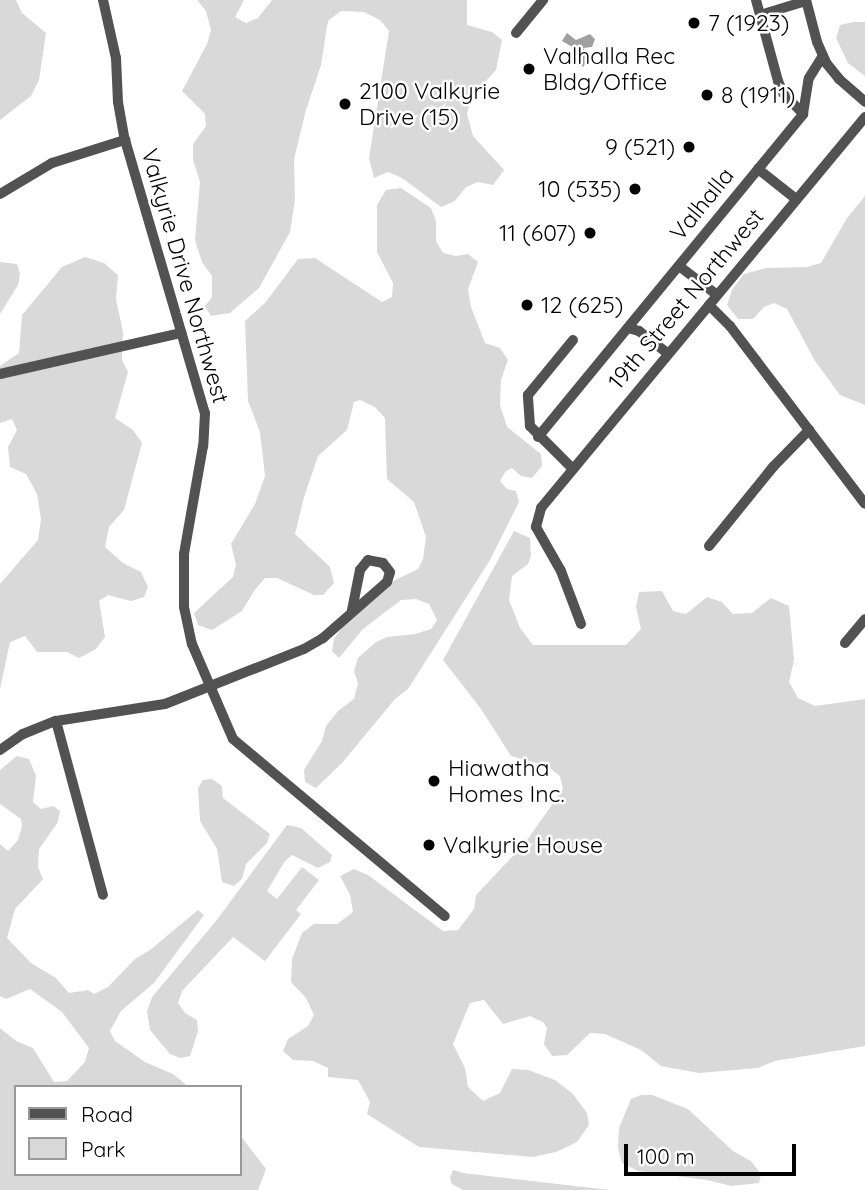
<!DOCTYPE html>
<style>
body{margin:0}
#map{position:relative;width:865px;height:1190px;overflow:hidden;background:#fff;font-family:Quicksand,sans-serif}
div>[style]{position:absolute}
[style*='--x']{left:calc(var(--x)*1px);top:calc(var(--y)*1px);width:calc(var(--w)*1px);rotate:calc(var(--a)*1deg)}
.green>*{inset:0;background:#d9d9d9}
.water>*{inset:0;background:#a0a0a0}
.minor>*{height:10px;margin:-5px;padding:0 5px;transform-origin:5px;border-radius:5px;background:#525252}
.dots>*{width:19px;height:19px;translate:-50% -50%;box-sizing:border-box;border:4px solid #fff;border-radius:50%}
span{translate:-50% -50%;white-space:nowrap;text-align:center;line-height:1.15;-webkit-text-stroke:5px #fff;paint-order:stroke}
.poi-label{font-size:23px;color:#000}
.left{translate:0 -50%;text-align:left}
.right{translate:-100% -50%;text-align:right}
.street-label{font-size:23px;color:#000}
.legend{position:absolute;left:14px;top:1085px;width:228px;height:91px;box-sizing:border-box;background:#fff;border:2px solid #999;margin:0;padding:9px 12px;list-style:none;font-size:21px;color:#000}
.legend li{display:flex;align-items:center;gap:14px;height:35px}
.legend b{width:35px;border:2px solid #999}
.scale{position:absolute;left:624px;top:1144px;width:172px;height:32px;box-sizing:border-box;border:4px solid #000;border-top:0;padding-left:9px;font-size:21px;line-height:24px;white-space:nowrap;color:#000;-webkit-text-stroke:5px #fff;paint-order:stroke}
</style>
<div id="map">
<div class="green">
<i style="clip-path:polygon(0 0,16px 0,22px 13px,46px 33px,39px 80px,31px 96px,0 120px)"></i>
<i style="clip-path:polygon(197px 0,244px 0,235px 17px,246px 23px,258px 18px,272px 0,467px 0,467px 25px,492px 32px,502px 40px,496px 70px,471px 97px,467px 114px,473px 136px,504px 170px,493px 185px,478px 182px,466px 187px,455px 201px,441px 207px,402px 178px,388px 172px,374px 178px,369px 158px,389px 31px,380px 20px,364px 12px,341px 11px,329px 20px,327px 26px,321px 65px,306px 110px,294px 159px,295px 199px,290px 232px,259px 288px,230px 313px,211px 316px,205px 306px,212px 297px,212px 276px,202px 262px,195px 240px,200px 182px,193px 160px,193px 144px,206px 126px,205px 114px,182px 91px,207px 44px,211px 30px,206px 11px)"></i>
<i style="clip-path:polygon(853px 22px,865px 22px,865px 76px,848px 63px,836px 38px,840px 25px)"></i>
<i style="clip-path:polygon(401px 188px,431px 208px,436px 221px,436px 241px,443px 253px,456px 256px,468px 254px,478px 262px,468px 289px,471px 307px,485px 343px,500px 348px,508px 360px,501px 380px,500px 405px,507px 427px,541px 454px,542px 466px,532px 478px,521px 476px,512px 468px,506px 471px,500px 481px,507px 489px,516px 491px,519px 502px,490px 560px,408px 689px,395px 699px,342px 763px,316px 788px,305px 782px,304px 770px,322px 741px,326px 726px,338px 711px,354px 699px,358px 683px,354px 671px,358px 658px,376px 642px,387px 637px,415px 634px,431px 629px,437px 620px,429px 604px,416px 599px,401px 600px,363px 629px,339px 658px,332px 651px,334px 639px,346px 622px,391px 582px,418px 569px,423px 559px,426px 537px,414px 502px,387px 479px,385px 418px,375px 407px,360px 400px,354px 402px,347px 430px,318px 456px,304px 497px,295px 534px,330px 567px,334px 583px,323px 595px,314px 595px,277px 578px,265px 578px,254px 591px,242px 611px,212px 630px,198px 625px,194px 613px,233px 577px,236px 565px,231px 544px,255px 504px,265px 476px,260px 432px,248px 401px,245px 321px,265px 303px,298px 259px,315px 258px,382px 302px,392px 297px,393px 283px,377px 252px,377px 205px,386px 190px)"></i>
<i style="clip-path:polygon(865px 196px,865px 405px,840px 395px,815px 361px,787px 309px,774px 303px,764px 307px,753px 319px,738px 319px,727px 305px,732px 290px,744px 274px,766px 268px,807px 267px,821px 263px,847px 218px)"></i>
<i style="clip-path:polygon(85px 257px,104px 263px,118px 275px,116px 299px,123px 332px,122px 360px,128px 372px,115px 418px,133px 430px,142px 443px,124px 510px,109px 527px,105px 547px,123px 563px,141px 572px,148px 587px,144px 597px,131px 601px,108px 595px,99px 601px,105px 637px,96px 649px,79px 658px,67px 652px,37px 652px,25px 636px,10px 642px,0 689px,0 584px,38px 540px,41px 519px,37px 494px,26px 474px,10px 467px,8px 447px,17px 430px,12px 419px,0 423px,0 366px,19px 353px,22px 315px,62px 267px)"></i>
<i style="clip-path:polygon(0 262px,17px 264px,20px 274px,18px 285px,0 314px)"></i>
<i style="clip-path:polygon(514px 531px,530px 538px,531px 555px,528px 564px,512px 576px,509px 600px,520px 628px,533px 645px,626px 645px,641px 629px,636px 607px,639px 592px,662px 591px,673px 611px,686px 614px,707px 597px,722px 602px,733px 614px,752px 613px,771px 598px,789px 606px,794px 660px,789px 682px,798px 698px,815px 706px,865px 699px,865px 1046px,775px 1061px,758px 1068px,699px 1073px,661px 1066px,641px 1050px,605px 1034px,590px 1033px,567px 1055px,552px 1056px,544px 1044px,547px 1028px,543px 1022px,530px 1016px,503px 1024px,484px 1000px,470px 1003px,453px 1044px,465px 1068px,468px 1087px,483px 1101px,500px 1093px,512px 1069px,528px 1070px,555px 1080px,573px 1094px,587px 1113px,589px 1125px,577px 1142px,556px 1152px,533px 1157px,419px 1147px,367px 1114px,370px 1102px,358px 1080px,328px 1077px,328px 1068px,313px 1061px,293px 1060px,283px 1051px,288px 1039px,308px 1026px,314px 1015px,306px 998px,291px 982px,292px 959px,302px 933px,314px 924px,337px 924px,353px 912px,350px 895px,340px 876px,354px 869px,368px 875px,443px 931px,458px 930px,474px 909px,476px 895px,525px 843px,563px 789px,560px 776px,547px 766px,511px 756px,481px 709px,443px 660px)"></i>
<i style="clip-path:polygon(17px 756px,29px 759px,36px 776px,33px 802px,41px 809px,53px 806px,60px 811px,58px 822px,39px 849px,38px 867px,43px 879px,15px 909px,7px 938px,31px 963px,56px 978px,69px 993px,88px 990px,94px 994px,108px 987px,135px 959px,150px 950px,198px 910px,204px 915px,154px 983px,121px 1011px,110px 1031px,115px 1041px,145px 1062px,173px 1074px,189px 1087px,16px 1087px,16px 1174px,240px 1174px,240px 1135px,266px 1169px,258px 1190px,0 1190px,0 1028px,16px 1041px,33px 1048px,54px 1082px,67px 1081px,85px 1062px,89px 1048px,62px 1012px,30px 989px,6px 999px,0 996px,0 844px,8px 851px,18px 840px,22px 826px,21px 819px,0 804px,0 770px)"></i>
<i style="clip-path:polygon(212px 779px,222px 786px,223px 798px,270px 834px,267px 843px,246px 864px,242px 879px,234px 886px,222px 882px,217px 849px,200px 821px,198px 788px,203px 780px)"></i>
<i style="clip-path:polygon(287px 825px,301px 828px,332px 855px,330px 862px,318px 868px,292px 855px,285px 861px,267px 891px,277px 899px,302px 867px,319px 880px,296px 910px,301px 914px,265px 961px,233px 937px,182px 991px,178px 1003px,185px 1013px,197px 1020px,198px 1031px,190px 1056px,180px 1058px,170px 1054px,150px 1030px,147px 1011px,152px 997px,216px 921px)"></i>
<i style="clip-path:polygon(641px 1095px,652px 1095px,688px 1109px,733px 1151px,751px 1161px,761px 1174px,759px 1183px,731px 1186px,707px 1180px,638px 1171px,622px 1163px,618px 1148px,619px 1128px,631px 1099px)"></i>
<i style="clip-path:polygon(453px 1170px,463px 1173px,610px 1190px,463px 1190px,452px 1184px,450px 1178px)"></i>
</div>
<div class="water">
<i style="clip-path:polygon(567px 33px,576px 40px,590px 34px,595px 39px,592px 47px,583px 48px,589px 58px,583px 67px,576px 62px,574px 48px,562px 41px)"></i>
</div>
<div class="minor">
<i style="--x:103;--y:0;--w:59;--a:77.4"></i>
<i style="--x:116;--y:58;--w:44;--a:87.4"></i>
<i style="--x:118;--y:102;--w:39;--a:80"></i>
<i style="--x:125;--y:140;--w:284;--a:73.7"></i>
<i style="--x:205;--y:413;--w:33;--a:93"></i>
<i style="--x:203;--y:446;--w:110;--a:100"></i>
<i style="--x:184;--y:554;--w:53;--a:90"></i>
<i style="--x:184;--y:607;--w:38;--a:78"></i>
<i style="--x:192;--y:644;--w:103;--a:66.7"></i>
<i style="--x:233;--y:739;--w:276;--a:39.9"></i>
<i style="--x:756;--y:0;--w:84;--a:74.8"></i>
<i style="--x:778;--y:81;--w:13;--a:67"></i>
<i style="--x:783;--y:93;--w:29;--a:46"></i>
<i style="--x:806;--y:0;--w:43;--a:75.3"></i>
<i style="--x:817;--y:42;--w:24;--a:66"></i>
<i style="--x:827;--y:64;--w:19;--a:51"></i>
<i style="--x:839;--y:79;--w:35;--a:41"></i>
<i style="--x:760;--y:15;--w:48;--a:-16.9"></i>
<i style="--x:516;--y:33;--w:43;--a:-50.7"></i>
<i style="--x:758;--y:169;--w:48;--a:38.3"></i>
<i style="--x:0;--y:194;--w:61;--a:-30.8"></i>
<i style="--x:52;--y:163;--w:77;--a:-17.5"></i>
<i style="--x:679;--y:266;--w:48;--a:37.3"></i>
<i style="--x:709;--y:305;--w:30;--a:45"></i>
<i style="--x:730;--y:326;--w:223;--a:52.8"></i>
<i style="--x:628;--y:328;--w:11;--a:15"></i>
<i style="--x:639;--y:331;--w:37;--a:38"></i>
<i style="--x:0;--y:374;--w:186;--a:-12.8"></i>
<i style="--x:538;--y:437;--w:418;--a:-50.6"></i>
<i style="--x:803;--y:114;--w:36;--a:-81"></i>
<i style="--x:809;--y:78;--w:26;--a:-58"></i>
<i style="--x:573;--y:469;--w:61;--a:-135"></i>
<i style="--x:530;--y:426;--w:31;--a:-94"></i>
<i style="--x:528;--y:395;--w:71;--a:-50.7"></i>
<i style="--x:709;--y:546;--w:102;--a:-51"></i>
<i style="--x:773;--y:467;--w:52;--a:-45.8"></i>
<i style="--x:581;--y:624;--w:57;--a:-110.7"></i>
<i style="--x:561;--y:571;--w:51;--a:-119.6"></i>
<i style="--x:536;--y:527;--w:20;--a:-75"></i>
<i style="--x:541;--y:508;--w:508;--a:-50.35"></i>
<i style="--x:845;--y:643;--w:31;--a:-50"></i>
<i style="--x:56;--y:721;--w:180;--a:74.9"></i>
<i style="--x:0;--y:750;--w:28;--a:-35"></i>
<i style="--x:23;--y:734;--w:35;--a:-22"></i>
<i style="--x:56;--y:721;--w:110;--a:-8.9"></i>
<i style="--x:165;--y:704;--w:149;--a:-21.6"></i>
<i style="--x:304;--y:649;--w:22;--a:-30"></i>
<i style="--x:323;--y:638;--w:85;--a:-41.2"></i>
<i style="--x:387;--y:582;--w:10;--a:-73"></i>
<i style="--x:390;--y:572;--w:11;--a:-128"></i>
<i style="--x:383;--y:563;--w:15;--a:-169"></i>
<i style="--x:368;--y:560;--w:13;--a:129"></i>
<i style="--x:360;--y:570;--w:41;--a:101.3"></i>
</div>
<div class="dots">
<i style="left:694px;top:23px;background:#000"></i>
<i style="left:529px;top:69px;background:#000"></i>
<i style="left:707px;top:95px;background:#000"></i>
<i style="left:345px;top:104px;background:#000"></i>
<i style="left:689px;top:147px;background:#000"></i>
<i style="left:635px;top:189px;background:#000"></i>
<i style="left:590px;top:233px;background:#000"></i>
<i style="left:527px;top:305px;background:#000"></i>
<i style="left:434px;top:781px;background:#000"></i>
<i style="left:429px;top:845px;background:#000"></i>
</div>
<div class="poi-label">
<span class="left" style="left:708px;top:23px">7 (1923)</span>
<span class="left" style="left:543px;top:69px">Valhalla Rec<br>Bldg/Office</span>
<span class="left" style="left:359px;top:104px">2100 Valkyrie<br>Drive (15)</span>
<span class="left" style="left:721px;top:95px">8 (1911)</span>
<span class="right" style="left:675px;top:147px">9 (521)</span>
<span class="right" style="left:621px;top:189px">10 (535)</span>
<span class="right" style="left:576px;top:233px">11 (607)</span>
<span class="left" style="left:541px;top:305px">12 (625)</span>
<span class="left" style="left:448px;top:781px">Hiawatha<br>Homes Inc.</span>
<span class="left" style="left:443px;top:845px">Valkyrie House</span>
</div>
<div class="street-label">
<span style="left:702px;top:204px;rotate:-51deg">Valhalla</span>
<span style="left:185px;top:276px;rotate:74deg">Valkyrie Drive Northwest</span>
<span style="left:686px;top:299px;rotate:-50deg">19th Street Northwest</span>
</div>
<ul class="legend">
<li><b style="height:9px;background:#525252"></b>Road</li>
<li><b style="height:19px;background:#d9d9d9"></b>Park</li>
</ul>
<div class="scale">100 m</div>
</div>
